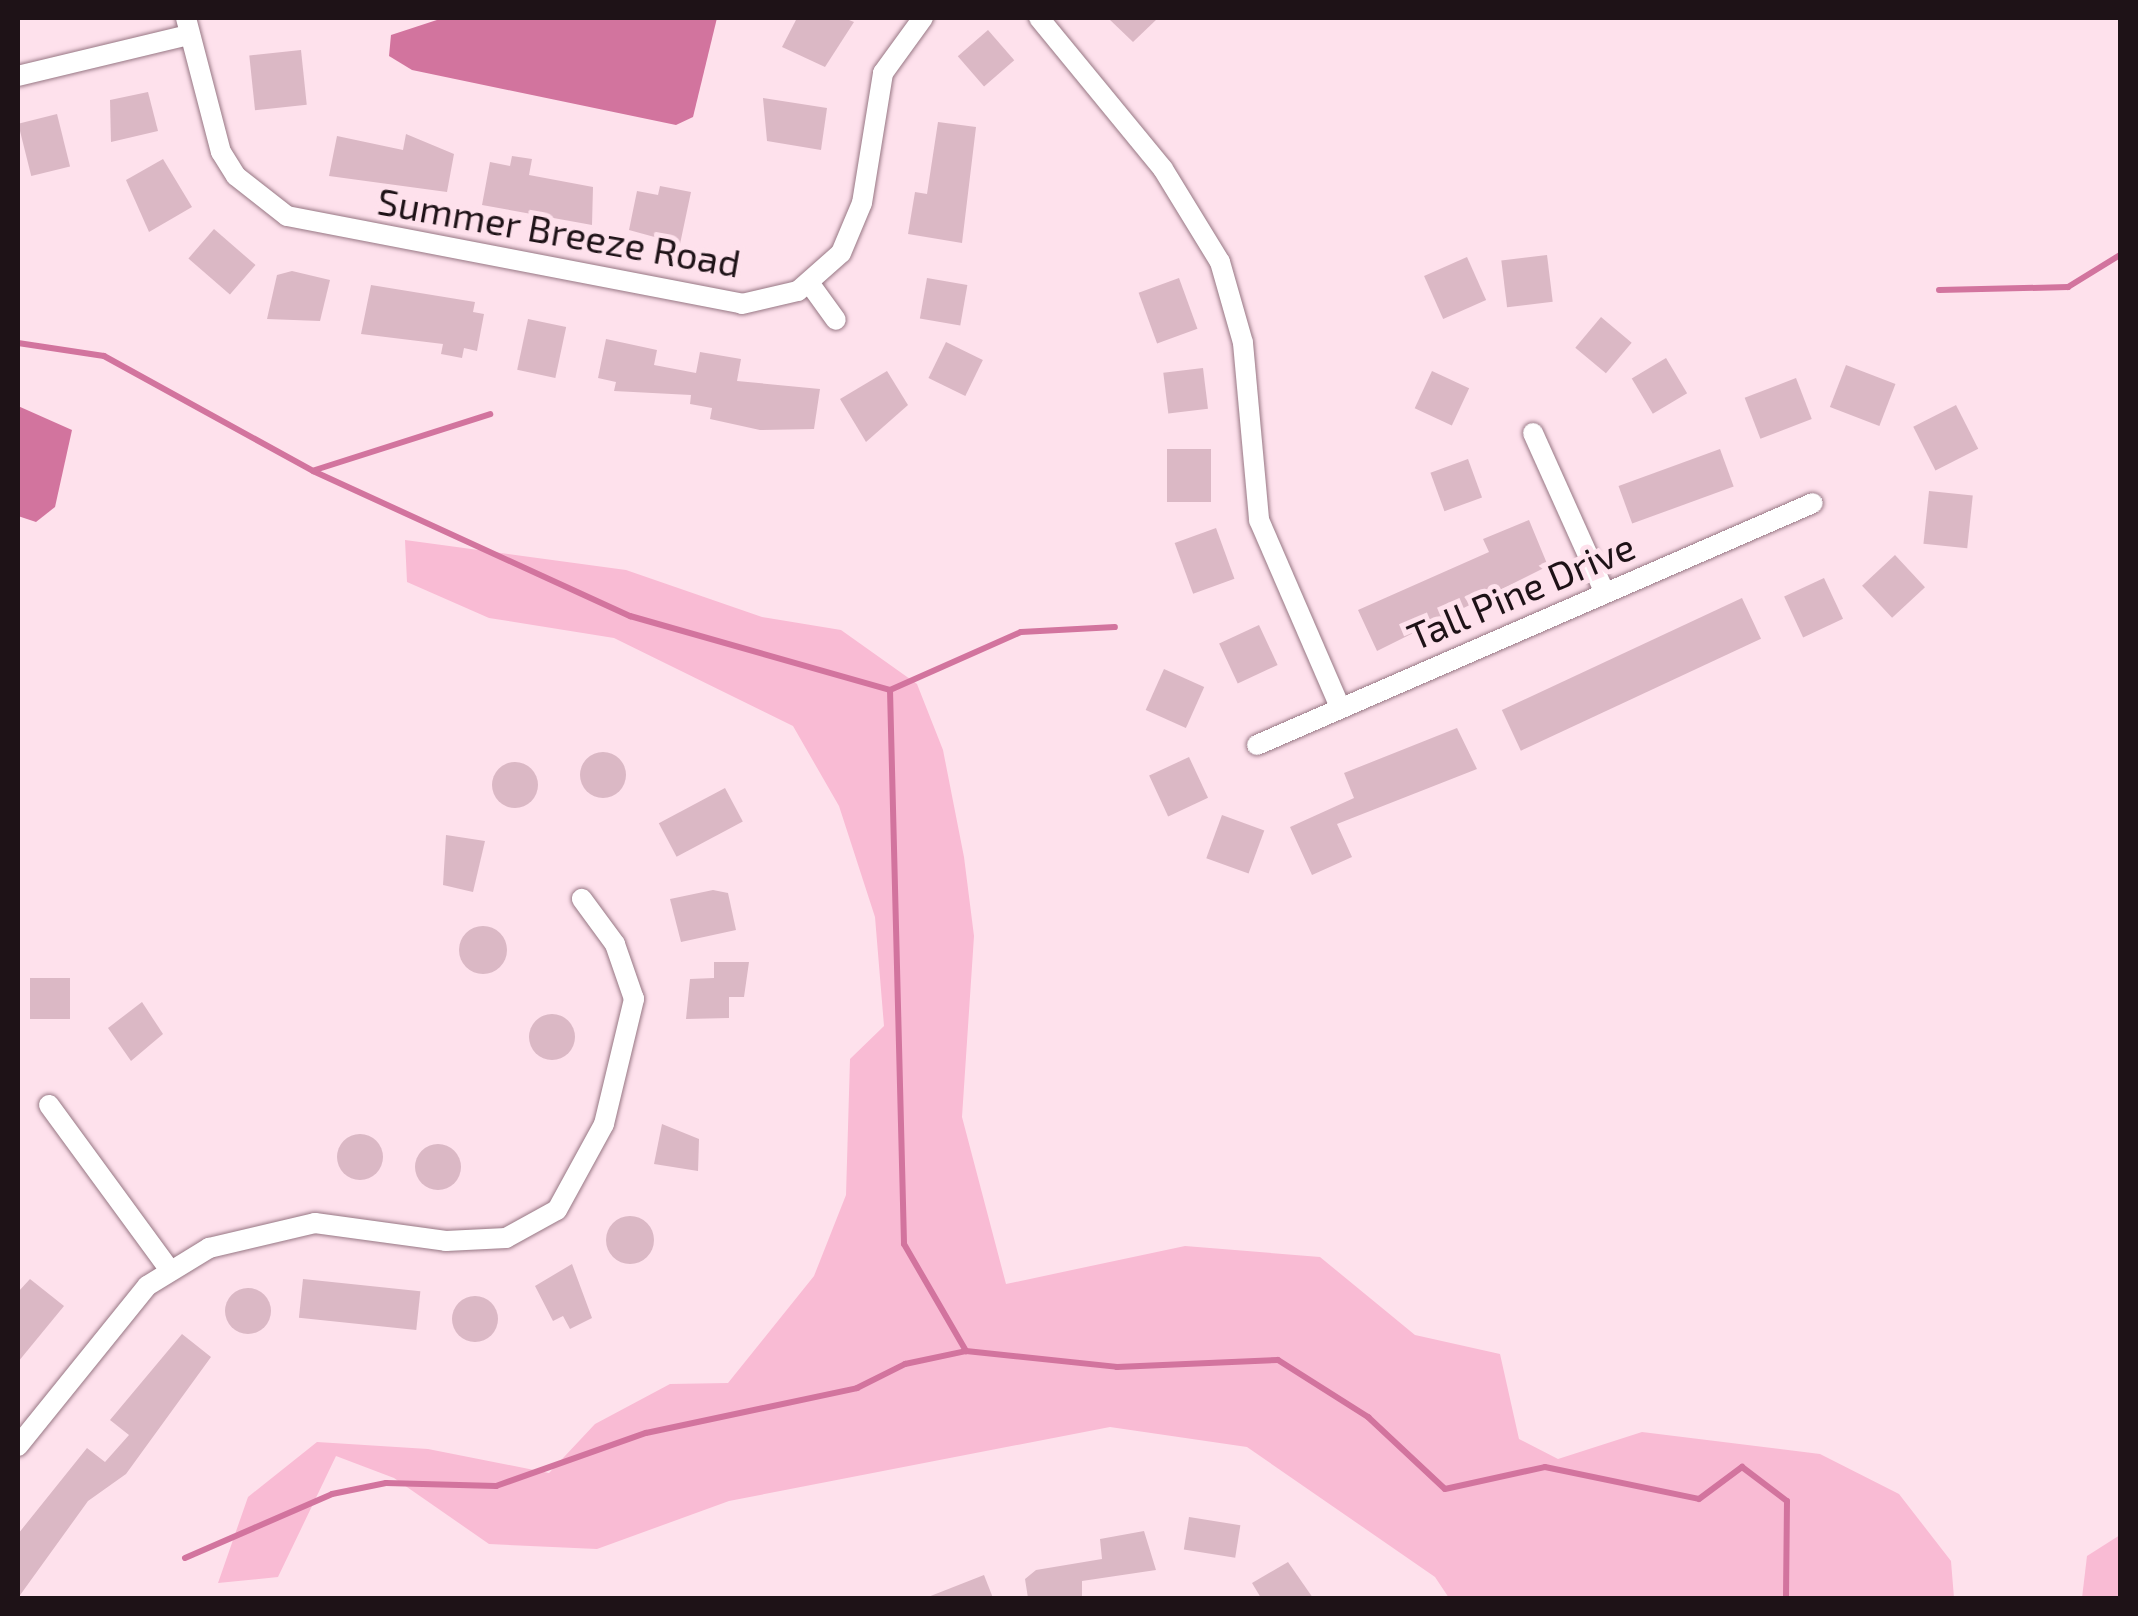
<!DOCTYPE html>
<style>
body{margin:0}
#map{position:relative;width:2138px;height:1616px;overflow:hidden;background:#fee1ec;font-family:"Exo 2",sans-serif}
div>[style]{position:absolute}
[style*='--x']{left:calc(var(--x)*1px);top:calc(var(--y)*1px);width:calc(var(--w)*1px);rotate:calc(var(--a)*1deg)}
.green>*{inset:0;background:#f9bbd4}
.water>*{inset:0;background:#d2749e}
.stream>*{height:6px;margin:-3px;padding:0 3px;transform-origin:3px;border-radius:3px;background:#d2749e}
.building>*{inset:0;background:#dbb8c5;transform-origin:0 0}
.round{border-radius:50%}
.roads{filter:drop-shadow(0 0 2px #977784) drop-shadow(0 0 2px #977784)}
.minor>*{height:20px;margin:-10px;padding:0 10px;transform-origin:10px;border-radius:10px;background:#fff}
span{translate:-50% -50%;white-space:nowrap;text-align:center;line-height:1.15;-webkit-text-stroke:10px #fee1ec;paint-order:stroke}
.street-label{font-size:38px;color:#1e1217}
.frame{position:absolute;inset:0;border:20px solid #1e1217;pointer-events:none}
</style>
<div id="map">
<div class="green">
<i style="clip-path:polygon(405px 540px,626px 570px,762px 617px,841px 630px,917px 684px,943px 750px,964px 857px,974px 936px,962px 1117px,1006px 1284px,1185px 1246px,1320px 1257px,1415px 1335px,1500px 1354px,1519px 1439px,1558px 1459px,1642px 1432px,1820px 1454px,1899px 1494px,1951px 1561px,1954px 1598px,1449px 1598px,1435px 1577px,1247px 1447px,1110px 1427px,729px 1501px,597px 1549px,489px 1544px,394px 1478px,336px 1456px,278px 1577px,218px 1583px,248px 1497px,317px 1442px,428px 1449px,549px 1473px,595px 1424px,670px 1384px,728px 1383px,814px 1276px,846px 1195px,850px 1059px,884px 1026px,875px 917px,839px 806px,793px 726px,614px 638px,489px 618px,407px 582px)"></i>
<i style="clip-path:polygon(2120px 1535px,2120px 1598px,2082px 1598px,2087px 1556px)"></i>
</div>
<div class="water">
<i style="clip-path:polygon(443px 18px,717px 18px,693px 117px,676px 125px,412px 70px,389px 56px,391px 35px)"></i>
<i style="clip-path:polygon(18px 406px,72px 430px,55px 507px,36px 522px,18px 516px)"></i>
</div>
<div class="stream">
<i style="--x:1939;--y:290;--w:129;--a:-1.3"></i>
<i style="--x:2068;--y:287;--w:61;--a:-31.6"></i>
<i style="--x:18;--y:343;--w:87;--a:8.6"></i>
<i style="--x:104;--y:356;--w:239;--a:28.8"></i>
<i style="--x:313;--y:471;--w:349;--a:24.6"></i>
<i style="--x:630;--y:616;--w:270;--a:15.9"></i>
<i style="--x:890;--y:690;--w:143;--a:-23.9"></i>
<i style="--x:1021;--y:632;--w:94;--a:-3"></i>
<i style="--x:315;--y:470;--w:184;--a:-17.7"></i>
<i style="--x:890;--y:690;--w:554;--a:88.55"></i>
<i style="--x:904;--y:1244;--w:124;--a:59.9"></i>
<i style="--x:966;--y:1351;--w:152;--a:6"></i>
<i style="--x:1117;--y:1367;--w:161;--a:-2.5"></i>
<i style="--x:1278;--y:1360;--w:107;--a:32.3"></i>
<i style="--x:1368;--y:1417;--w:105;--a:43.1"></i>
<i style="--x:1445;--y:1489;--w:102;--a:-12.4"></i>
<i style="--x:1545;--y:1467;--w:157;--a:11.7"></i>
<i style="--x:1699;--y:1499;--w:54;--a:-36.7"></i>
<i style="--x:1742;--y:1467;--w:56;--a:37.1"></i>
<i style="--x:1787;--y:1501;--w:97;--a:90.6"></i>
<i style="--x:185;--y:1558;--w:160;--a:-23.5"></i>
<i style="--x:332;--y:1494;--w:55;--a:-11.5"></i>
<i style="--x:386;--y:1483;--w:110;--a:1.6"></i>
<i style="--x:496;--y:1486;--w:159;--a:-19.5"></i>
<i style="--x:646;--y:1433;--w:216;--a:-12"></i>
<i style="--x:857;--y:1388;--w:54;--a:-26.6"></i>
<i style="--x:905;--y:1364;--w:62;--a:-12"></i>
</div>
<div class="building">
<i style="clip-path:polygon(797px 18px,844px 18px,854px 22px,825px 67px,782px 47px)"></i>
<i style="clip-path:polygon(1108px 18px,1158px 18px,1133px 42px)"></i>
<i style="left:988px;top:30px;width:40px;height:40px;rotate:49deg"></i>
<i style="left:301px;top:50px;width:55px;height:52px;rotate:84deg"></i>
<i style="clip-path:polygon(148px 92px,158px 131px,111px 142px,110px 100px)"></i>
<i style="clip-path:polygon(763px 98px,827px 108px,821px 150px,767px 141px)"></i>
<i style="left:57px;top:114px;width:54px;height:40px;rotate:76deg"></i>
<i style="clip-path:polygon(938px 122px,976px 127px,962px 243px,908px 234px,915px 192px,927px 194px)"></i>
<i style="clip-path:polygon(406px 134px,454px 154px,447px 192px,329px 176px,337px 136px,403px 150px)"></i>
<i style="clip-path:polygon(512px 156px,532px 159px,529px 175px,593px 187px,592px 225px,482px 205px,490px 162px,510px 166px)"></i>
<i style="clip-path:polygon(163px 159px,192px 207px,149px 232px,126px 180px)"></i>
<i style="clip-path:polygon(660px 186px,691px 192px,680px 244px,629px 230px,637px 191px,658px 195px)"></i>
<i style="left:214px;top:229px;width:55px;height:39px;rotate:41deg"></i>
<i style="left:1547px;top:255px;width:47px;height:46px;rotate:83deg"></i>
<i style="left:1467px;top:257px;width:47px;height:47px;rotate:66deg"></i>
<i style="clip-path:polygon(292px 271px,330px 280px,320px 321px,267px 319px,277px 275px)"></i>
<i style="left:927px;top:278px;width:41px;height:41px;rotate:10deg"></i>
<i style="left:1179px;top:278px;width:54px;height:43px;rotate:70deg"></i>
<i style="clip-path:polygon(371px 285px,475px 302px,473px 312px,484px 314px,477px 351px,464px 348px,462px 358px,441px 354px,443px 344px,361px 334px)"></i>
<i style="left:1601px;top:317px;width:40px;height:40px;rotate:40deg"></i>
<i style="left:528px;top:319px;width:39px;height:52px;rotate:12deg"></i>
<i style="clip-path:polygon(606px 339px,657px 350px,654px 365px,696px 373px,700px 352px,741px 359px,737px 381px,820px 389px,814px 429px,760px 430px,710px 419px,712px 408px,690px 404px,691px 395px,614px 391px,616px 382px,598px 378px)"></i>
<i style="left:946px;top:342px;width:41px;height:40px;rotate:26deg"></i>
<i style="left:1666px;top:358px;width:41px;height:40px;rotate:59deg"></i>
<i style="left:1846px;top:365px;width:53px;height:45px;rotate:21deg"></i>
<i style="left:1203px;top:368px;width:41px;height:40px;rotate:83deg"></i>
<i style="clip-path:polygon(887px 371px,908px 405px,866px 442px,840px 399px)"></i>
<i style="left:1432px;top:371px;width:41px;height:41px;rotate:25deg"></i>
<i style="left:1796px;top:378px;width:44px;height:55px;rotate:69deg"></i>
<i style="left:1956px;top:405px;width:49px;height:48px;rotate:63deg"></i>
<i style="left:1211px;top:449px;width:53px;height:44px;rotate:90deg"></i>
<i style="left:1720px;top:449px;width:40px;height:108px;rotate:70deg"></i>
<i style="left:1468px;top:459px;width:41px;height:40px;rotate:70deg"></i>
<i style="left:1929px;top:491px;width:44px;height:53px;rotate:6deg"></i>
<i style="clip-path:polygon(1529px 520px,1548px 566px,1377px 651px,1358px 610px,1489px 552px,1483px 539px)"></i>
<i style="left:1216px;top:528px;width:54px;height:44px;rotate:70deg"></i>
<i style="left:1895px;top:555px;width:44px;height:45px;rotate:47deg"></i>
<i style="left:1824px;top:578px;width:45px;height:44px;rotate:65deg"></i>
<i style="left:1742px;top:598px;width:45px;height:265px;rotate:65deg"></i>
<i style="left:1259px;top:625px;width:44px;height:44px;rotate:65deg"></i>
<i style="left:1164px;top:669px;width:44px;height:45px;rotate:24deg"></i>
<i style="clip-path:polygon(1457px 728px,1477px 769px,1337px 824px,1352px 857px,1312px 875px,1290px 827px,1354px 798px,1344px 773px)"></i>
<i class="round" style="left:580px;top:752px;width:46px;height:46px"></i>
<i style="left:1189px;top:757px;width:45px;height:44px;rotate:65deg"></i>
<i class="round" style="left:492px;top:762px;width:46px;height:46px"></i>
<i style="left:725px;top:788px;width:38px;height:75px;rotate:62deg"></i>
<i style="left:1222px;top:815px;width:45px;height:46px;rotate:20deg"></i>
<i style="clip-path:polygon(446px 835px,485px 841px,473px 892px,443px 885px)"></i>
<i style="clip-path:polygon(713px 890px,728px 893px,736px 930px,681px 942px,670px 899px)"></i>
<i class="round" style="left:459px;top:926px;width:48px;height:48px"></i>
<i style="clip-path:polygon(714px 962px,749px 962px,744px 997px,729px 997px,729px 1018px,686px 1019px,690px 979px,714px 978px)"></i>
<i style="left:30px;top:978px;width:40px;height:41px"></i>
<i style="clip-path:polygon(142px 1002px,163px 1034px,131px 1061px,108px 1028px)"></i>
<i class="round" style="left:529px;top:1014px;width:46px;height:46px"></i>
<i style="clip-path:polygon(662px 1124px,699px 1139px,698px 1171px,654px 1164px)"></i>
<i class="round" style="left:337px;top:1134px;width:46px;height:46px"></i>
<i class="round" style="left:415px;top:1144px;width:46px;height:46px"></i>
<i class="round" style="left:606px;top:1216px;width:48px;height:48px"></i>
<i style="clip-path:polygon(572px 1264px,592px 1318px,570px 1329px,563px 1316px,553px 1321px,535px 1286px)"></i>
<i style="clip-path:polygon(30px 1279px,64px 1306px,18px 1362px,18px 1292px)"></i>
<i style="left:303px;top:1279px;width:118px;height:39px;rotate:6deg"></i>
<i class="round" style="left:225px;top:1288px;width:46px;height:46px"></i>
<i class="round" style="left:452px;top:1296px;width:46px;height:46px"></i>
<i style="clip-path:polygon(182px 1334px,211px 1357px,126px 1474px,88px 1501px,18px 1598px,18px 1534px,87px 1448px,105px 1462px,129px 1435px,110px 1420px)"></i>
<i style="left:1189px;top:1517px;width:52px;height:33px;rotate:9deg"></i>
<i style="clip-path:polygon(1144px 1531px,1156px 1570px,1082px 1581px,1082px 1598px,1028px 1598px,1025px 1579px,1036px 1570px,1102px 1559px,1100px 1539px)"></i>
<i style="clip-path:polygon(1288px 1562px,1313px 1598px,1261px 1598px,1252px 1583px)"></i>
<i style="clip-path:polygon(984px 1575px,993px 1598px,928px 1598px,928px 1597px)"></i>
</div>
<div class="roads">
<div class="minor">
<i style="--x:186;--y:18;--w:138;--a:75.4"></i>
<i style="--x:221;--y:152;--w:28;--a:58"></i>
<i style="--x:236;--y:176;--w:65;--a:38.1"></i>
<i style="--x:287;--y:216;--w:463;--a:10.9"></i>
<i style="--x:742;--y:304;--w:57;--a:-13.1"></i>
<i style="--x:798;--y:291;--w:57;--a:-41.5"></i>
<i style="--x:841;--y:253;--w:54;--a:-67.2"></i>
<i style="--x:862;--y:203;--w:132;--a:-80.8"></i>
<i style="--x:883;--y:73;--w:68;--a:-54"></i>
<i style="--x:1039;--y:18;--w:195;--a:50.6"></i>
<i style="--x:1163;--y:169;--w:109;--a:58.5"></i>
<i style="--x:1220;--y:262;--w:84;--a:74.1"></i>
<i style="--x:1243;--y:343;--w:178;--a:84.8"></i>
<i style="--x:1259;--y:520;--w:204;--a:66.6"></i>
<i style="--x:18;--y:76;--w:176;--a:-13.5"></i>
<i style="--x:810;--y:284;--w:44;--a:54.2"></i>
<i style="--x:1533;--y:433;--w:175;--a:65.8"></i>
<i style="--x:1257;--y:745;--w:606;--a:-23.52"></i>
<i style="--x:49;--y:1105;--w:203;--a:53.8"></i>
<i style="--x:18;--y:1446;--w:206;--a:-51.1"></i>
<i style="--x:147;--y:1286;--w:73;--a:-31.5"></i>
<i style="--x:209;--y:1248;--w:109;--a:-13.3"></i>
<i style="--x:315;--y:1223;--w:132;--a:7.8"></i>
<i style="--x:446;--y:1241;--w:60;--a:-2.9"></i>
<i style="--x:506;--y:1238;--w:58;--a:-28.8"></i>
<i style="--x:557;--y:1210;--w:98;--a:-61.3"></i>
<i style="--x:604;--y:1124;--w:129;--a:-76.5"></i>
<i style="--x:634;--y:999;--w:58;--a:-109.1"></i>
<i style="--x:615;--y:944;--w:56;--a:-126.3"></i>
</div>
</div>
<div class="street-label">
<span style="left:559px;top:232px;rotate:10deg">Summer Breeze Road</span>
<span style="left:1521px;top:591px;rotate:-23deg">Tall Pine Drive</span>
</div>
<div class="frame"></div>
</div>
